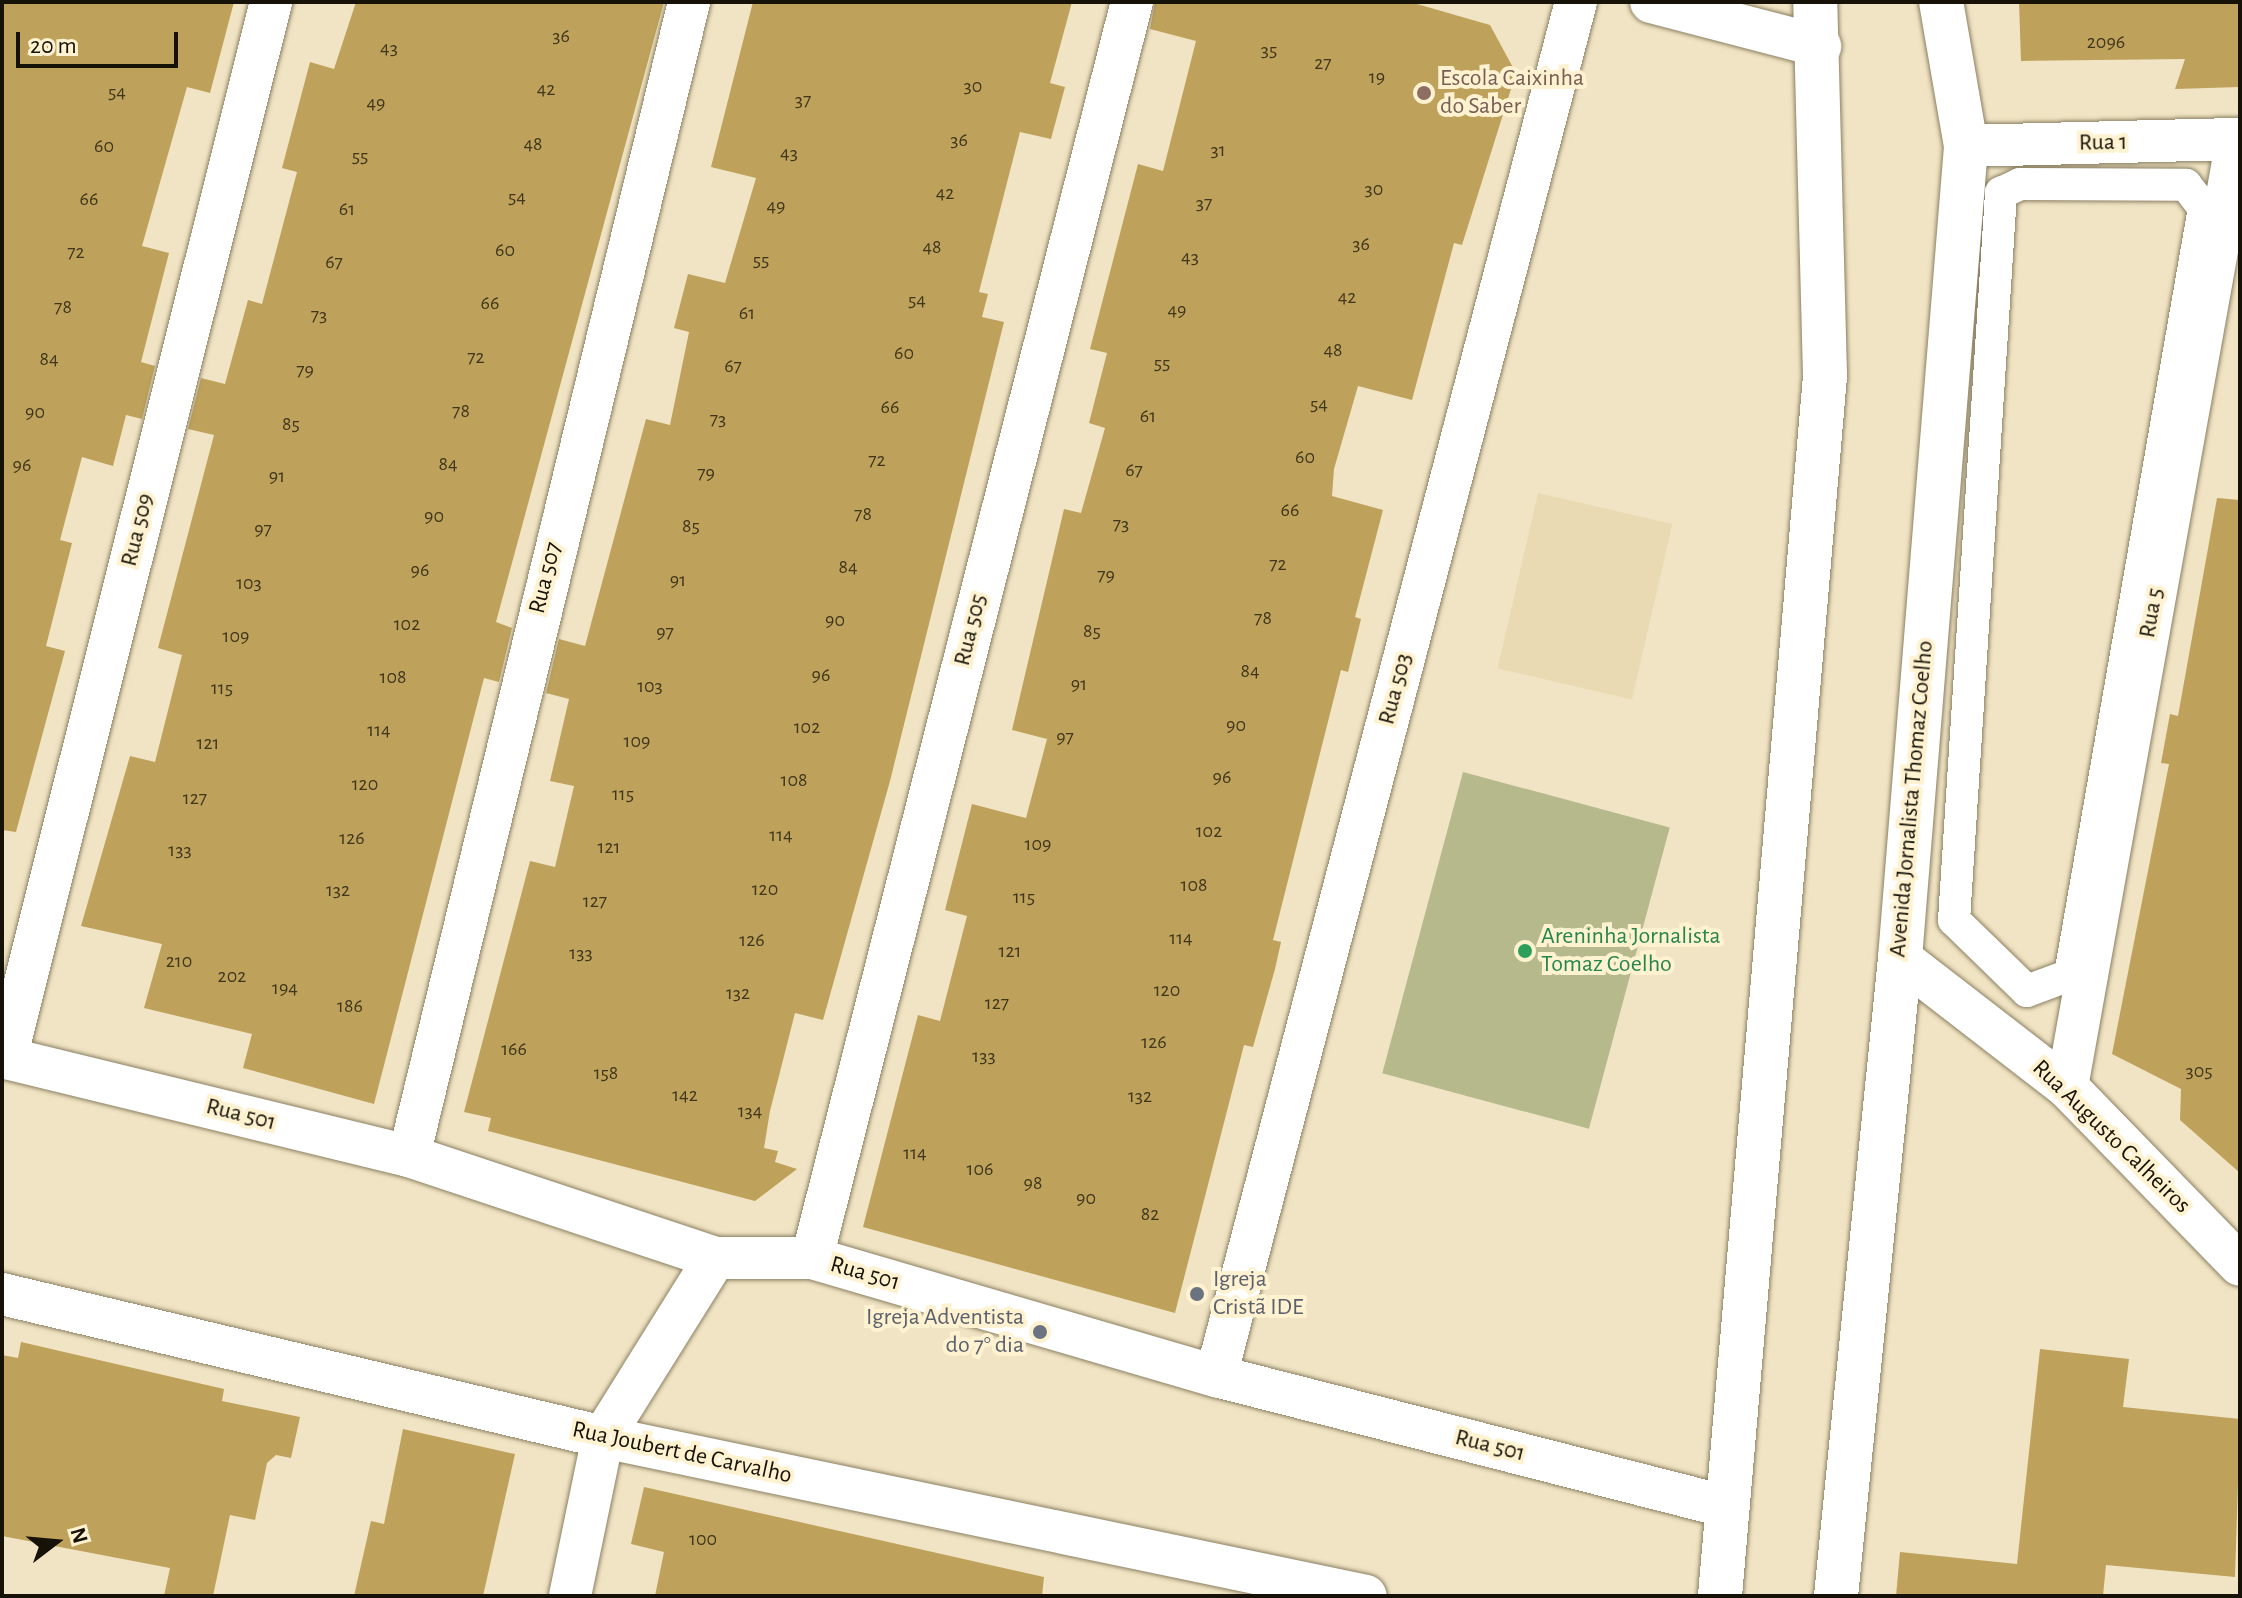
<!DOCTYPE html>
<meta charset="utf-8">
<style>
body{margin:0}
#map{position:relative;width:2242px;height:1598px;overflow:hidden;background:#f1e4c4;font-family:"Alegreya Sans",sans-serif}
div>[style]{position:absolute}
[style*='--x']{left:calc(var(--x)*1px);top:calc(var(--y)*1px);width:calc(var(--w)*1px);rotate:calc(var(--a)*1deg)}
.built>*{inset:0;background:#eadab3;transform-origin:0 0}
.green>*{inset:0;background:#b5b98c;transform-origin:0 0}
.building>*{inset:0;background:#bea25b}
.roads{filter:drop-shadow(0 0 2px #8b8063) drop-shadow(0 0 2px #8b8063)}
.pedestrian>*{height:32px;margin:-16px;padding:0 16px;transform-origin:16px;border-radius:16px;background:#fff}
.minor>*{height:42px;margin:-21px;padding:0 21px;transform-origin:21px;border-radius:21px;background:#fff}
.primary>*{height:44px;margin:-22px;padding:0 22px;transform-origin:22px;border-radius:22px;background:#fff}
.dots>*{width:22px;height:22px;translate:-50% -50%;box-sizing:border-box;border:4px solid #fff2d1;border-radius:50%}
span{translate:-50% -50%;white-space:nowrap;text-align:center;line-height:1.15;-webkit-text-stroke:8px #fff2d1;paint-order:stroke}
.number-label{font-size:20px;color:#40361c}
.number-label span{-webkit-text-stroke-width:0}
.education-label{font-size:24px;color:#785e54}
.left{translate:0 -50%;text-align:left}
.street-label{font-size:24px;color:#161207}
.leisure-label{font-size:24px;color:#27864d}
.worship-label{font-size:24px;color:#5b616d}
.right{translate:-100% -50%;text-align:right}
.frame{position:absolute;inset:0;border:4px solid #161207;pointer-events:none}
.north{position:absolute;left:16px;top:1502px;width:80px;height:80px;-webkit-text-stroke:6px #fff2d1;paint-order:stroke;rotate:74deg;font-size:22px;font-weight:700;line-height:32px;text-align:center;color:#161207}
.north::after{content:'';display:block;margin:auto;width:28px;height:36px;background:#161207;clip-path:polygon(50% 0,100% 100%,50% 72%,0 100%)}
.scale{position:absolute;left:16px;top:32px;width:162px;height:36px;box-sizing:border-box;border:4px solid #161207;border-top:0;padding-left:10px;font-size:24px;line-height:28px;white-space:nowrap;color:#161207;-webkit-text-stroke:6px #fff2d1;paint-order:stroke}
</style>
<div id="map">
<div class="built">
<i style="left:1538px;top:493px;width:138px;height:180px;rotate:13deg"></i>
</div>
<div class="green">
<i style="left:1463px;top:772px;width:214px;height:312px;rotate:15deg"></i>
</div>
<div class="building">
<i style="clip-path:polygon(2px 2px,234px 2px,210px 93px,187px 87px,142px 246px,169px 253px,141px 362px,155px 366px,142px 419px,126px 415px,113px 466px,82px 457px,60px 540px,72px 543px,46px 646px,65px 651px,16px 832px,2px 830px)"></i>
<i style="clip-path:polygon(356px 2px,664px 2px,496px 622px,512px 628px,499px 682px,484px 678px,374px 1104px,243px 1068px,252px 1034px,144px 1008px,162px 944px,81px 926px,130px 756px,155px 762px,182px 655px,158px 648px,214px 435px,188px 429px,201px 378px,225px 384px,248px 300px,262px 304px,297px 172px,282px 168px,310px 62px,334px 69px)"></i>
<i style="clip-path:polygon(753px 2px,1072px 2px,1050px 83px,1065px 87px,1051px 139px,1020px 132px,979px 292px,988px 294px,982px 317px,1004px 322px,890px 781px,823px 1020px,795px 1013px,770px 1111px,764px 1148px,778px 1151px,775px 1162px,797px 1169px,755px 1201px,488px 1131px,491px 1118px,464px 1112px,530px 861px,555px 867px,574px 786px,550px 781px,569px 699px,546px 693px,559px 639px,585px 646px,646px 419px,670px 425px,689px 332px,674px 328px,688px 274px,725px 283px,756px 178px,711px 167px)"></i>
<i style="clip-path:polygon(1155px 2px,1410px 2px,1490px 25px,1516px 73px,1462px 245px,1454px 243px,1412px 400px,1358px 386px,1334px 469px,1332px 496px,1383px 510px,1355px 617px,1361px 619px,1348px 672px,1341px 670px,1273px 940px,1281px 942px,1275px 969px,1253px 1047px,1244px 1045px,1175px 1313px,863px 1227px,918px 1015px,940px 1021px,967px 916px,945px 910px,972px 804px,1026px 818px,1047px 739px,1012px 730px,1064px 509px,1081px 513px,1105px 428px,1089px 423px,1107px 353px,1090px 349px,1138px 164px,1163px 171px,1196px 41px,1150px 29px)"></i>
<i style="clip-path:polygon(2019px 2px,2240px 2px,2240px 87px,2175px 89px,2185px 59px,2021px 61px)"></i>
<i style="clip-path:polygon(2217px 498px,2240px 500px,2240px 1173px,2180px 1120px,2181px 1089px,2112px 1054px,2169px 764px,2161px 763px,2170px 714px,2178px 716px)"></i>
<i style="clip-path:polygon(21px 1342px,224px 1389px,222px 1401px,300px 1417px,291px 1458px,276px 1455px,267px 1463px,255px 1520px,230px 1515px,213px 1596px,164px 1596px,170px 1568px,2px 1536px,2px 1355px,18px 1358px)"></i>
<i style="clip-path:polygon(2040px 1349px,2129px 1359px,2123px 1407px,2240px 1419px,2235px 1577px,2106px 1565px,2103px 1596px,1896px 1596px,1900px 1552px,2017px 1564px)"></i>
<i style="clip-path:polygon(403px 1429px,515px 1454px,483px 1596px,354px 1596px,371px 1521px,384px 1524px)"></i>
<i style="clip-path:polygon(644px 1487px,1044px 1577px,1042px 1596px,655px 1596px,664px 1552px,631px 1544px)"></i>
</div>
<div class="roads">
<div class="pedestrian">
<i style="--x:2020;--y:184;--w:166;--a:0.3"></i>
<i style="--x:2186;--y:185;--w:29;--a:52"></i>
<i style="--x:2204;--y:208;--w:779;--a:99.91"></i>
<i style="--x:2070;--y:975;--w:46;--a:159.6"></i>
<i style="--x:2027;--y:991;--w:102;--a:-135.8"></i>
<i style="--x:1954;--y:920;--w:729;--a:-86.3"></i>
<i style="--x:2001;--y:193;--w:21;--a:-25"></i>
</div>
<div class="minor">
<i style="--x:1651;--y:2;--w:175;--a:14.6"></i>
<i style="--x:1966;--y:146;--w:274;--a:-1.5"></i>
<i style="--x:1900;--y:958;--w:211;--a:37.7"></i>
<i style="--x:2067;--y:1087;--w:248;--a:45.8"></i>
<i style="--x:2;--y:1057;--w:419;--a:13.7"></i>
<i style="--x:409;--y:1156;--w:323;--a:18.4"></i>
<i style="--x:715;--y:1258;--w:97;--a:0"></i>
<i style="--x:812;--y:1258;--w:421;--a:16.3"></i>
<i style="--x:1216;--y:1376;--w:528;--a:14.35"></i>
<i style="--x:6;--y:1058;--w:1089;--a:-75.91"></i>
<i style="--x:2067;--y:1087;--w:963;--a:-79.83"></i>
<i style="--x:409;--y:1156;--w:1187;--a:-76.36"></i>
<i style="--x:812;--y:1258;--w:1296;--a:-75.71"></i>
<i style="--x:2;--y:1294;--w:618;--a:13.38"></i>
<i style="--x:603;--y:1437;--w:779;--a:11.77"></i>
<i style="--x:1216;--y:1376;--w:1420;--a:-75.32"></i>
<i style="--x:570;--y:1596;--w:162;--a:-78.3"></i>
<i style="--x:603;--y:1437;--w:211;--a:-58"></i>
</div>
<div class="primary">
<i style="--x:1720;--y:1596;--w:1226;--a:-85.08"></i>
<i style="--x:1825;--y:375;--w:373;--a:-91.5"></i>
<i style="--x:1836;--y:1596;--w:641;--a:-84.27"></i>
<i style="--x:1900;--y:958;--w:815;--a:-85.35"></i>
<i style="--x:1966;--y:146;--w:146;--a:-99.8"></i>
</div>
</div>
<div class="dots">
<i style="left:1424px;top:93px;background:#8d6e63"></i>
<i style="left:1525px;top:951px;background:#2e9e5b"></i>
<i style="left:1197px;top:1294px;background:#6b7280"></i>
<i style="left:1040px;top:1332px;background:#6b7280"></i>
</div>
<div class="number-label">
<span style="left:561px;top:36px">36</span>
<span style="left:2106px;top:42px">2096</span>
<span style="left:389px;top:48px">43</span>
<span style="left:1269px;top:50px">35</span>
<span style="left:1323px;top:63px">27</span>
<span style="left:1377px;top:77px">19</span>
<span style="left:973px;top:86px">30</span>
<span style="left:546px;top:89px">42</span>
<span style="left:117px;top:92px">54</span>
<span style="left:803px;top:100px">37</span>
<span style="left:376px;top:103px">49</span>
<span style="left:959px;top:140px">36</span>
<span style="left:533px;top:144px">48</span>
<span style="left:104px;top:146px">60</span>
<span style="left:1218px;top:150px">31</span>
<span style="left:789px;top:153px">43</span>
<span style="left:360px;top:156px">55</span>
<span style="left:1374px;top:189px">30</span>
<span style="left:945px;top:193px">42</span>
<span style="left:517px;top:197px">54</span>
<span style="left:89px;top:199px">66</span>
<span style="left:1204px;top:203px">37</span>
<span style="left:776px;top:206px">49</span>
<span style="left:347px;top:209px">61</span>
<span style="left:1361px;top:244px">36</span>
<span style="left:932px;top:247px">48</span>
<span style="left:505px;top:250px">60</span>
<span style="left:76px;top:252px">72</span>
<span style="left:1190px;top:257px">43</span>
<span style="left:761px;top:260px">55</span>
<span style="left:334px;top:262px">67</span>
<span style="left:1347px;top:297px">42</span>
<span style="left:917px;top:300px">54</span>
<span style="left:490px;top:303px">66</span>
<span style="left:63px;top:307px">78</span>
<span style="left:1177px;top:310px">49</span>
<span style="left:747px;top:313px">61</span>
<span style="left:319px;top:315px">73</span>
<span style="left:1333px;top:350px">48</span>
<span style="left:904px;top:353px">60</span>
<span style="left:476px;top:357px">72</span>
<span style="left:49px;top:359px">84</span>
<span style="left:1162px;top:363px">55</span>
<span style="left:733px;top:366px">67</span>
<span style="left:305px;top:370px">79</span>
<span style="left:1319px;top:404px">54</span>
<span style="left:890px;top:407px">66</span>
<span style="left:461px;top:411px">78</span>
<span style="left:35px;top:412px">90</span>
<span style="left:1148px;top:416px">61</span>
<span style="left:718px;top:419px">73</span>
<span style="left:291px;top:424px">85</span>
<span style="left:1305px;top:457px">60</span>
<span style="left:877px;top:460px">72</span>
<span style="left:448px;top:464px">84</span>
<span style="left:22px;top:465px">96</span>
<span style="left:1134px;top:470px">67</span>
<span style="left:706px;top:473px">79</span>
<span style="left:277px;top:476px">91</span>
<span style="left:1290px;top:510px">66</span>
<span style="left:863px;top:514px">78</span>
<span style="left:434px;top:516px">90</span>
<span style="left:1121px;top:524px">73</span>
<span style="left:691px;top:526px">85</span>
<span style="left:263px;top:529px">97</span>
<span style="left:1278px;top:564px">72</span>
<span style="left:848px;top:567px">84</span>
<span style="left:420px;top:570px">96</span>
<span style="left:1106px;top:575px">79</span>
<span style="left:678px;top:580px">91</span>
<span style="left:249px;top:583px">103</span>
<span style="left:1263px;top:618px">78</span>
<span style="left:835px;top:620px">90</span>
<span style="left:407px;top:624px">102</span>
<span style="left:1092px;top:631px">85</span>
<span style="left:665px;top:632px">97</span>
<span style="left:236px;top:636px">109</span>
<span style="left:1250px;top:671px">84</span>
<span style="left:821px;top:675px">96</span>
<span style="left:393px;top:677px">108</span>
<span style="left:1079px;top:684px">91</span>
<span style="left:650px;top:686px">103</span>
<span style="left:222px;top:688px">115</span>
<span style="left:1236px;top:725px">90</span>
<span style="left:807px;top:727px">102</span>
<span style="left:379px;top:730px">114</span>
<span style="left:1065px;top:737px">97</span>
<span style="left:637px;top:741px">109</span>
<span style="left:208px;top:743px">121</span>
<span style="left:1222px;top:777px">96</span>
<span style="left:794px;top:780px">108</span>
<span style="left:365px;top:784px">120</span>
<span style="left:623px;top:794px">115</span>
<span style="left:195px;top:798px">127</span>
<span style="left:1209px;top:831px">102</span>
<span style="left:781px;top:835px">114</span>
<span style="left:352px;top:838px">126</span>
<span style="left:1038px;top:844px">109</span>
<span style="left:609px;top:847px">121</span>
<span style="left:180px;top:850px">133</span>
<span style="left:1194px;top:885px">108</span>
<span style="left:765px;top:889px">120</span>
<span style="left:338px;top:890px">132</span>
<span style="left:1024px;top:897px">115</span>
<span style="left:595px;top:901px">127</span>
<span style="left:1181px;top:938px">114</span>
<span style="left:752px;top:940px">126</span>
<span style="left:1010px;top:951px">121</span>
<span style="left:581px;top:953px">133</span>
<span style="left:179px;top:961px">210</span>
<span style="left:232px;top:976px">202</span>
<span style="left:285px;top:988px">194</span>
<span style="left:1167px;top:990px">120</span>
<span style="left:738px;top:993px">132</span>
<span style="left:997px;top:1003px">127</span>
<span style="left:350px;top:1006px">186</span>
<span style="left:1154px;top:1042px">126</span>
<span style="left:514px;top:1049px">166</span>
<span style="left:984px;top:1056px">133</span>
<span style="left:2199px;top:1071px">305</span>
<span style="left:606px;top:1073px">158</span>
<span style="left:685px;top:1095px">142</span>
<span style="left:1140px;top:1096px">132</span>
<span style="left:750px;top:1111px">134</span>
<span style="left:915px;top:1153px">114</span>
<span style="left:980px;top:1169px">106</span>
<span style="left:1033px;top:1183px">98</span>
<span style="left:1086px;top:1198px">90</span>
<span style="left:1150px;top:1214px">82</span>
<span style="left:703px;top:1539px">100</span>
</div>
<div class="education-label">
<span class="left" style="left:1440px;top:93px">Escola Caixinha<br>do Saber</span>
</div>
<div class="street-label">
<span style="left:2103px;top:143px;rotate:-1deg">Rua 1</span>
<span style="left:138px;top:530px;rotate:-76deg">Rua 509</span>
<span style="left:546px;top:578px;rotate:-76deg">Rua 507</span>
<span style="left:2152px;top:613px;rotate:-80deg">Rua 5</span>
<span style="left:971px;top:630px;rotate:-76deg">Rua 505</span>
<span style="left:1396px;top:689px;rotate:-75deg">Rua 503</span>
<span style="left:1912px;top:799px;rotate:-85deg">Avenida Jornalista Thomaz Coelho</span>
<span style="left:241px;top:1115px;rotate:14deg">Rua 501</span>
<span style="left:2111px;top:1137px;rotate:44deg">Rua Augusto Calheiros</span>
<span style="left:865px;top:1274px;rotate:16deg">Rua 501</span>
<span style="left:1490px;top:1446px;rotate:14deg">Rua 501</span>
<span style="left:682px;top:1453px;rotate:12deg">Rua Joubert de Carvalho</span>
</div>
<div class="leisure-label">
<span class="left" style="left:1541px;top:951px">Areninha Jornalista<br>Tomaz Coelho</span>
</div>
<div class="worship-label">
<span class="left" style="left:1213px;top:1294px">Igreja<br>Cristã IDE</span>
<span class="right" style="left:1024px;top:1332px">Igreja Adventista<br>do 7° dia</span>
</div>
<div class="frame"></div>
<div class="north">N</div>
<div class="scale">20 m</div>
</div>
